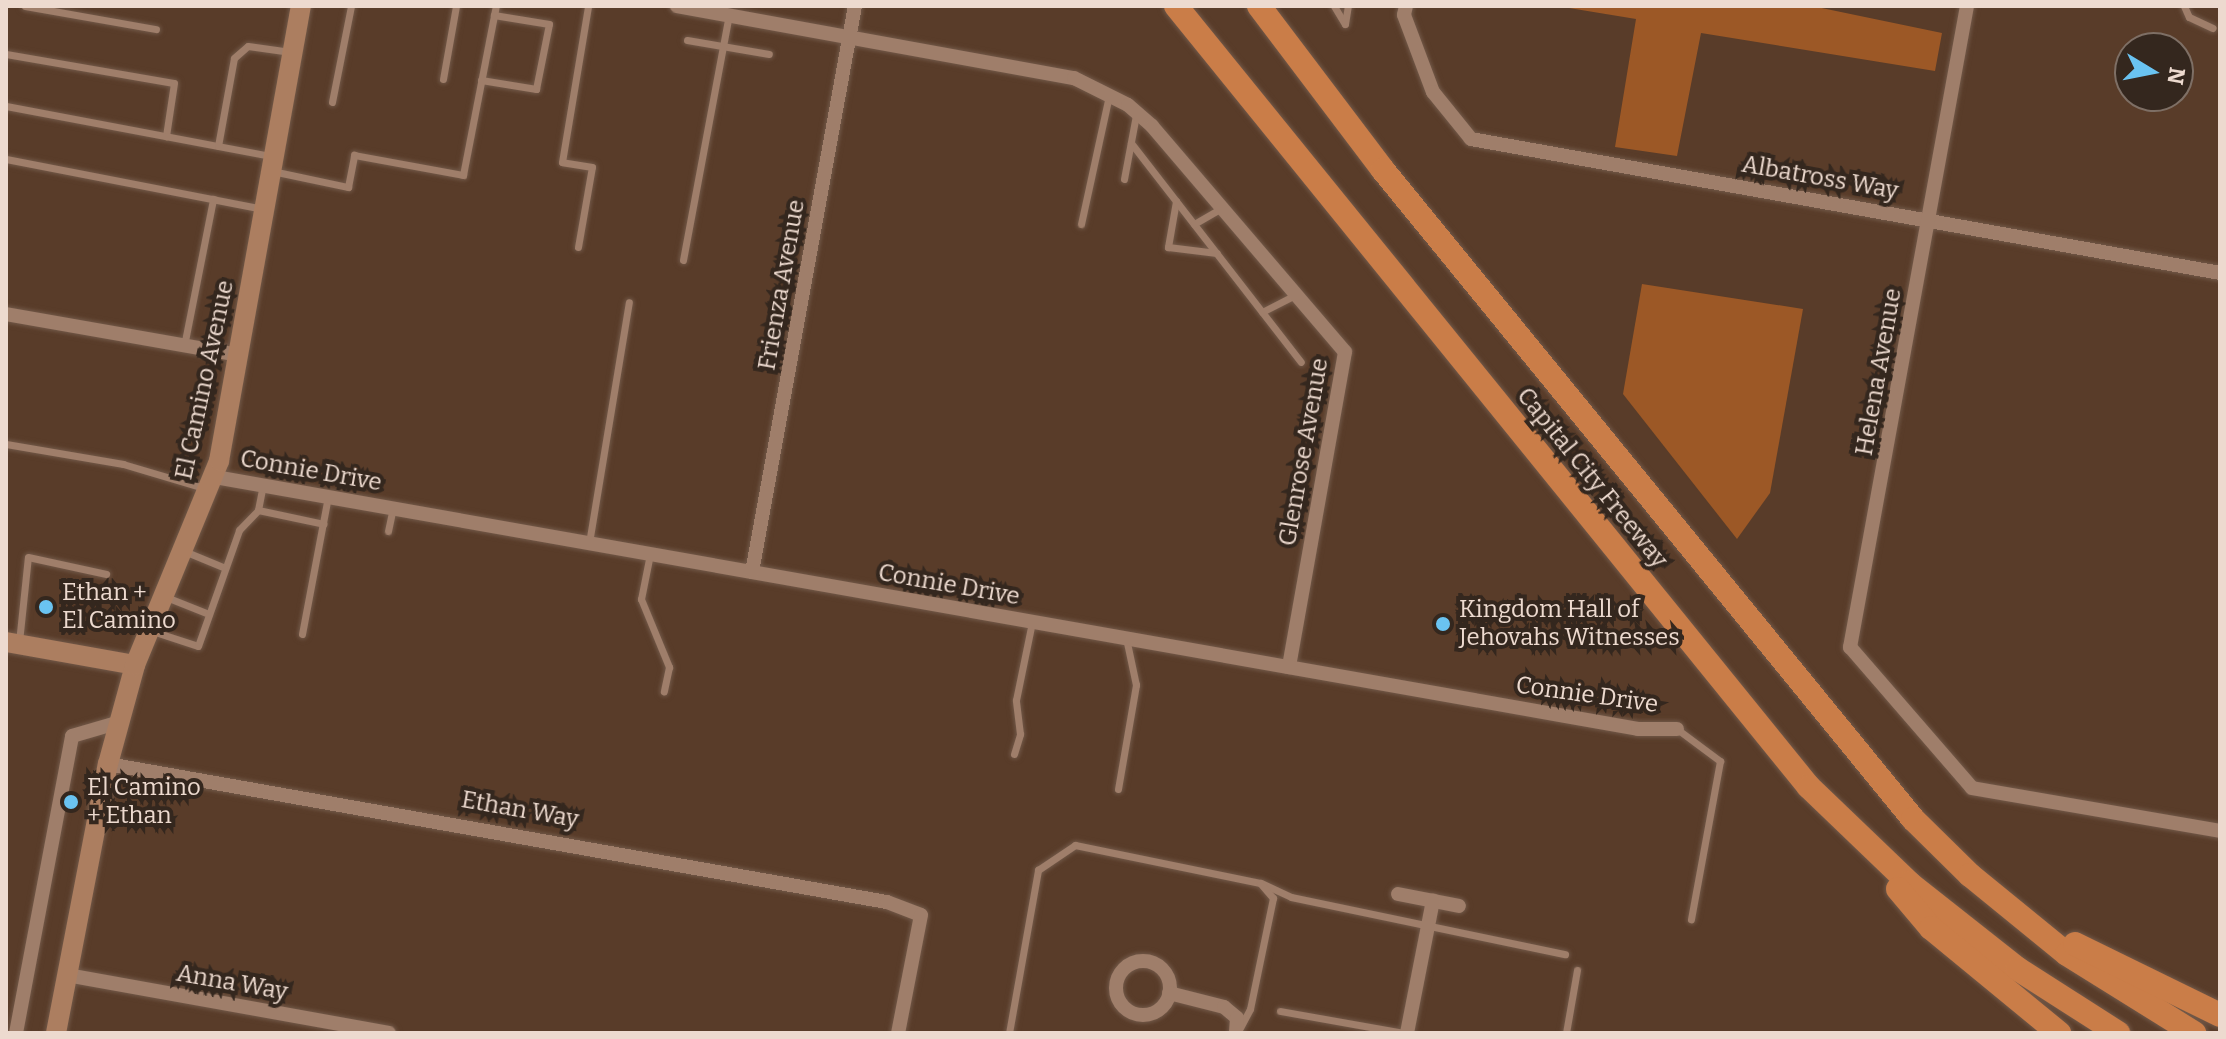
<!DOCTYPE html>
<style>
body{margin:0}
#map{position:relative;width:2226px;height:1039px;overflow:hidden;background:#593c29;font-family:Bitter,serif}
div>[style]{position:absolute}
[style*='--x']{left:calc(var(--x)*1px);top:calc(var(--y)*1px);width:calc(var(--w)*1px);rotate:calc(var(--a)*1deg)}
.green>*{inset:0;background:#9c5826}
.roads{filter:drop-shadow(0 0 2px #725949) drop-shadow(0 0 2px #725949)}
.lane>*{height:7px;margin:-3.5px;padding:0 3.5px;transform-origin:3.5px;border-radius:3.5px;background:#9f7e6a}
.street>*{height:14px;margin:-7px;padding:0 7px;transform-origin:7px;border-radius:7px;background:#9f7e6a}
.street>.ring{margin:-7px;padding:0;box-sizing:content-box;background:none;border:14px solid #9f7e6a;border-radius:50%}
.secondary>*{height:20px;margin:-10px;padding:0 10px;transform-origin:10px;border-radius:10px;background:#ac7e60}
.highway>*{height:24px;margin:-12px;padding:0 12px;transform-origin:12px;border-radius:12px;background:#ca7d48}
.dots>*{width:22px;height:22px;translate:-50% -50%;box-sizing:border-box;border:4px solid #34271e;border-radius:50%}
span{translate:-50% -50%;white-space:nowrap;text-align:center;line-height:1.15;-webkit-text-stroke:8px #34271e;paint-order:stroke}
.street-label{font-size:24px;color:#eddacf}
.poi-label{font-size:24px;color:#eddacf}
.left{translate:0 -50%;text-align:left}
.frame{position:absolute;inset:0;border:8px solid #eddacf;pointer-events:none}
.north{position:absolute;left:2114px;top:32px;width:80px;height:80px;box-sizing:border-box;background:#34271e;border:2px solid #7e6f65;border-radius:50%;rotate:100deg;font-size:22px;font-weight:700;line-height:32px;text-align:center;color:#eddacf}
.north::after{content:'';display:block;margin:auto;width:28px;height:36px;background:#6ac3f1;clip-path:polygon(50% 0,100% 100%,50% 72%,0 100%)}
</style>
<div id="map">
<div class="green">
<i style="clip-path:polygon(1557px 6px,1812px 6px,1942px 33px,1935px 71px,1701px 33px,1677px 156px,1615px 147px,1636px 19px)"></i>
<i style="clip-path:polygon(1642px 284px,1803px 309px,1770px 493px,1737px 539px,1623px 394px)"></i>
</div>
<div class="roads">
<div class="lane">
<i style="--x:25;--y:6;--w:133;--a:10"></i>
<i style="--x:1334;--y:6;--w:21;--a:59"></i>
<i style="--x:2184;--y:6;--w:12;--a:66"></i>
<i style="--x:2189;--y:17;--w:26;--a:25"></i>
<i style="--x:1345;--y:24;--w:18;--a:-81"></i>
<i style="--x:687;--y:40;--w:83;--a:9.7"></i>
<i style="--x:6;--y:54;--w:170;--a:9.8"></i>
<i style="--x:174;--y:83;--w:54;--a:98.6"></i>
<i style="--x:443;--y:79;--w:74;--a:-79.9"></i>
<i style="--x:481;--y:80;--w:56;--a:9.3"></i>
<i style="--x:536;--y:89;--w:66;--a:-78.7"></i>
<i style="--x:549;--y:24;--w:56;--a:-170.7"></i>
<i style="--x:332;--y:102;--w:98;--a:-78.8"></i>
<i style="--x:6;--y:106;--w:270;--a:10.7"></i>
<i style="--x:1131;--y:143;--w:277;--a:52.2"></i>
<i style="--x:218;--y:146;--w:89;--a:-79.7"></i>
<i style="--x:234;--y:58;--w:18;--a:-41"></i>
<i style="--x:248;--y:46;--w:43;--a:7.9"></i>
<i style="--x:6;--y:159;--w:262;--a:11"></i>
<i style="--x:272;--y:171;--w:78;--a:11.9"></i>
<i style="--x:348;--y:187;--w:33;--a:-79"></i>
<i style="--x:354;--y:155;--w:111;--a:10.4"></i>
<i style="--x:463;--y:175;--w:172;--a:-79"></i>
<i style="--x:1124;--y:179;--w:65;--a:-79.4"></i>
<i style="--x:1176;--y:201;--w:47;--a:99.9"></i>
<i style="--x:1168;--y:247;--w:49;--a:7"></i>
<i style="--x:1081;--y:224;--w:131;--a:-77.7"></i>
<i style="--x:1194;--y:224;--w:32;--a:-30"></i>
<i style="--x:578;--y:247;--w:81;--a:-80.1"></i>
<i style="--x:592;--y:167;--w:30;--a:-171"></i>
<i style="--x:562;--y:162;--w:158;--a:-80.5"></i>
<i style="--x:683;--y:260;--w:249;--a:-79.4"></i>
<i style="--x:1262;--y:312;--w:37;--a:-27"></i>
<i style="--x:184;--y:346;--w:150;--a:-78.8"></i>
<i style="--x:6;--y:444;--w:119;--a:9.7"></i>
<i style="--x:123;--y:464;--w:84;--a:16.5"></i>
<i style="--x:258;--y:510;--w:25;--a:-79"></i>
<i style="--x:388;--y:531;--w:24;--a:-78"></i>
<i style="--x:589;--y:543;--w:244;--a:-80.6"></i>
<i style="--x:184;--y:551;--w:44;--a:22.5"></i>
<i style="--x:650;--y:554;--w:46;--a:101.3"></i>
<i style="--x:641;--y:599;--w:74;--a:67.6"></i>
<i style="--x:669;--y:667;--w:25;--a:102"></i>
<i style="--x:166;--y:597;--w:46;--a:21.6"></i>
<i style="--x:152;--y:631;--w:48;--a:18.1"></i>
<i style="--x:198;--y:646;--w:123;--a:-70.5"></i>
<i style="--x:239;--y:530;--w:28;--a:-46"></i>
<i style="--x:258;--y:510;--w:67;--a:12"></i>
<i style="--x:302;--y:634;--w:139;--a:-79.3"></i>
<i style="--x:19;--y:642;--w:85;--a:-84"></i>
<i style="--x:28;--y:557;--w:80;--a:12.3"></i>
<i style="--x:1677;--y:729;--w:54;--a:36.7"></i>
<i style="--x:1720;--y:761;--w:161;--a:100.4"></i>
<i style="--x:1014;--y:754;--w:21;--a:-73"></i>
<i style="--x:1020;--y:734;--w:34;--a:-97"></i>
<i style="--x:1016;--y:700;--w:80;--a:-78.4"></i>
<i style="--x:1118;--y:789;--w:106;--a:-80.2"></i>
<i style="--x:1136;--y:685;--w:48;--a:-102"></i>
<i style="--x:1261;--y:883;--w:33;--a:25"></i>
<i style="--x:1291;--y:897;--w:280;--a:11.8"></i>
<i style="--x:1280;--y:1011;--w:125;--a:10.1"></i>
<i style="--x:1009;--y:1033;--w:166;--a:-79.9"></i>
<i style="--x:1038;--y:870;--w:45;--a:-34"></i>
<i style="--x:1075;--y:845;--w:189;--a:11.6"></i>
<i style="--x:1260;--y:883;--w:20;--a:49"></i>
<i style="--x:1273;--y:898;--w:113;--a:101.7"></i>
<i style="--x:1250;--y:1009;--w:21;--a:118"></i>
<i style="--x:1566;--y:1033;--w:64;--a:-80.1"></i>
</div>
<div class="street">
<i style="--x:677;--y:6;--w:403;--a:10.3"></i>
<i style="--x:1074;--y:78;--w:60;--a:26.6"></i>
<i style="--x:1128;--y:105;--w:32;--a:41"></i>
<i style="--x:1152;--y:126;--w:297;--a:49.5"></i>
<i style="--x:1345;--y:352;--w:320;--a:100.1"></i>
<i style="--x:1406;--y:6;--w:9;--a:103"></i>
<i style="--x:1404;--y:15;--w:82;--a:69.4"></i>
<i style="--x:1433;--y:92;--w:60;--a:51"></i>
<i style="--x:1471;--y:139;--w:761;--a:10.14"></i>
<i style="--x:1967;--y:6;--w:652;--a:100.34"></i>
<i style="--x:1850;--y:647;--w:186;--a:49.1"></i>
<i style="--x:1972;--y:788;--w:252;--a:9.8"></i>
<i style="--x:6;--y:314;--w:236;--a:10"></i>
<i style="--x:215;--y:477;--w:1445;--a:10.04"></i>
<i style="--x:1638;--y:729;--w:39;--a:0"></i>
<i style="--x:752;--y:572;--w:575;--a:-79.69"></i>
<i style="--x:108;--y:764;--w:791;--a:10.05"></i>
<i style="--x:887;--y:902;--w:36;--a:21"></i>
<i style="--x:921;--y:915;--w:120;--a:101"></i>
<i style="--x:1398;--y:894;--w:62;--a:11.1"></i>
<i class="ring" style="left:1116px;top:961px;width:40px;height:40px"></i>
<i style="--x:67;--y:975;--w:327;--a:10.2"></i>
<i style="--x:1169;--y:993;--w:57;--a:14.3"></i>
<i style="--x:1224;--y:1007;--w:17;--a:40"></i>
<i style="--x:1237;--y:1018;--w:15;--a:94"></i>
<i style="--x:16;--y:1033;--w:302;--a:-79.3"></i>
<i style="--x:72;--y:736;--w:50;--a:-16.3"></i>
<i style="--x:1407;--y:1033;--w:135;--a:-78.9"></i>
</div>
<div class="secondary">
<i style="--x:6;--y:642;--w:131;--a:10.1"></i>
<i style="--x:56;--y:1033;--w:274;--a:-79.1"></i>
<i style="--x:108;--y:764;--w:103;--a:-74.7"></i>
<i style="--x:135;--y:665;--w:221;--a:-67.6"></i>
<i style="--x:219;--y:461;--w:462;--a:-79.8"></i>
</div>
<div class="highway">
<i style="--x:1176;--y:6;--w:1005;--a:50.98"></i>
<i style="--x:1809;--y:787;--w:139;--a:43.8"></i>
<i style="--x:1909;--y:883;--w:139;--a:38.3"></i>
<i style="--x:2018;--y:969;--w:119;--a:32.6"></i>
<i style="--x:1259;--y:6;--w:206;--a:52.9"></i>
<i style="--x:1383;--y:170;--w:838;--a:50.76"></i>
<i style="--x:1913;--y:819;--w:80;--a:44.5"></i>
<i style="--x:1970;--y:875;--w:125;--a:39.2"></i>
<i style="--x:2067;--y:954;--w:150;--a:31.9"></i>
<i style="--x:1898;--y:889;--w:51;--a:49.8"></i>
<i style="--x:1931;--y:928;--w:166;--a:39.4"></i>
<i style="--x:2075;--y:944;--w:161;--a:26.1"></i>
</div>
</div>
<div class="dots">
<i style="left:46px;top:607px;background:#6ac3f1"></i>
<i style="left:1443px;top:624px;background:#6ac3f1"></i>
<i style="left:71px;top:802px;background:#6ac3f1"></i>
</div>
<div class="street-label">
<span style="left:1820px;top:178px;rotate:10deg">Albatross Way</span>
<span style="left:782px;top:285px;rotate:-80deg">Frienza Avenue</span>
<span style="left:1879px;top:372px;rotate:-80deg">Helena Avenue</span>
<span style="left:205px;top:380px;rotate:-78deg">El Camino Avenue</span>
<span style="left:1304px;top:452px;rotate:-80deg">Glenrose Avenue</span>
<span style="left:311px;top:471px;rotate:10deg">Connie Drive</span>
<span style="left:1592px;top:478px;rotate:51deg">Capital City Freeway</span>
<span style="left:949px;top:585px;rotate:10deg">Connie Drive</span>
<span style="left:1587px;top:695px;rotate:8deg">Connie Drive</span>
<span style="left:520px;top:810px;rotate:10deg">Ethan Way</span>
<span style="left:232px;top:983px;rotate:10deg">Anna Way</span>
</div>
<div class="poi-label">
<span class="left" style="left:62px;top:607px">Ethan +<br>El Camino</span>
<span class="left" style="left:1459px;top:624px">Kingdom Hall of<br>Jehovahs Witnesses</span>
<span class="left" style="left:87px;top:802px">El Camino<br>+ Ethan</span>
</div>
<div class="frame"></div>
<div class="north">N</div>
</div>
